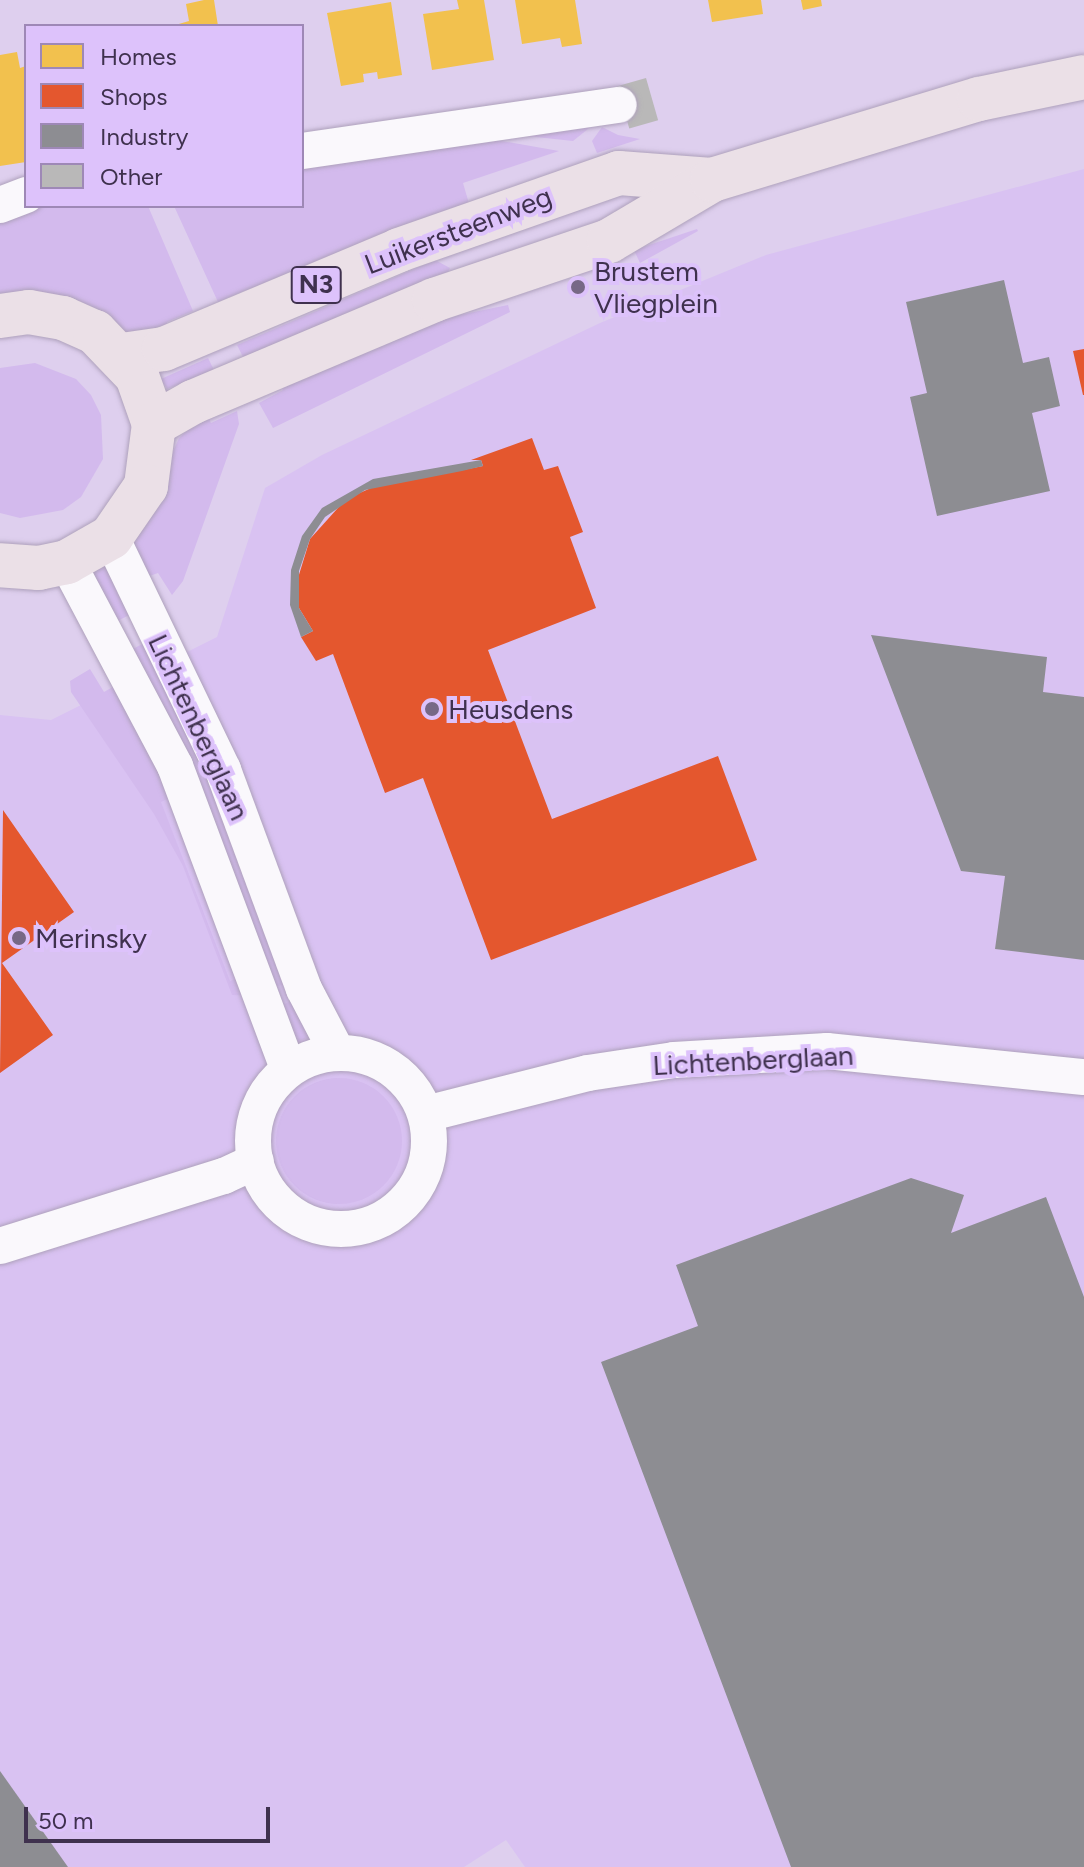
<!DOCTYPE html>
<style>
body{margin:0}
#map{position:relative;width:1084px;height:1867px;overflow:hidden;background:#decfee;font-family:Figtree,sans-serif}
div>[style]{position:absolute}
[style*='--x']{left:calc(var(--x)*1px);top:calc(var(--y)*1px);width:calc(var(--w)*1px);rotate:calc(var(--a)*1deg)}
.built>*{inset:0;background:#d9c2f2}
.green>*{inset:0;background:#d3baed;transform-origin:0 0}
.round{border-radius:50%}
.homes>*{inset:0;background:#f2c14e}
.shops>*{inset:0;background:#e4572e}
.industry>*{inset:0;background:#8d8d92}
.building>*{inset:0;background:#b9b8b8;transform-origin:0 0}
.roads{filter:drop-shadow(0 0 2px #aea1bb) drop-shadow(0 0 2px #aea1bb)}
.minor>*{height:36px;margin:-18px;padding:0 18px;transform-origin:18px;border-radius:18px;background:#faf8fc}
.minor>.ring{margin:-18px;padding:0;box-sizing:content-box;background:none;border:36px solid #faf8fc;border-radius:50%}
.major>*{height:44px;margin:-22px;padding:0 22px;transform-origin:22px;border-radius:22px;background:#ebe0e7}
.dots>*{width:22px;height:22px;translate:-50% -50%;box-sizing:border-box;border:4px solid #ddc2fb;border-radius:50%}
span{translate:-50% -50%;white-space:nowrap;text-align:center;line-height:1.15;-webkit-text-stroke:8px #ddc2fb;paint-order:stroke}
.shield-label span{padding:2px 6px;background:#ddc2fb;border:2px solid;border-radius:6px;-webkit-text-stroke-width:0}
.shield-label{font-size:26px;color:#3f314e;font-weight:700}
.street-label{font-size:28px;color:#3f314e}
.poi-label{font-size:28px;color:#3f314e}
.left{translate:0 -50%;text-align:left}
.legend{position:absolute;left:24px;top:24px;width:280px;height:184px;box-sizing:border-box;background:#ddc2fb;border:2px solid #9e88b6;margin:0;padding:10px 14px;list-style:none;font-size:24px;color:#3f314e}
.legend li{display:flex;align-items:center;gap:16px;height:40px}
.legend b{width:40px;border:2px solid #9e88b6}
.scale{position:absolute;left:24px;top:1807px;width:246px;height:36px;box-sizing:border-box;border:4px solid #3f314e;border-top:0;padding-left:10px;font-size:24px;line-height:28px;white-space:nowrap;color:#3f314e;-webkit-text-stroke:6px #ddc2fb;paint-order:stroke}
</style>
<div id="map">
<div class="built">
<i style="clip-path:polygon(1084px 169px,1084px 1867px,525px 1867px,506px 1840px,464px 1867px,0 1867px,0 715px,51px 720px,217px 637px,265px 488px,322px 455px,600px 323px,766px 255px)"></i>
</div>
<div class="green">
<i style="clip-path:polygon(593px 125px,573px 141px,499px 133px)"></i>
<i style="clip-path:polygon(602px 127px,618px 135px,640px 139px,597px 153px,592px 141px)"></i>
<i style="clip-path:polygon(496px 140px,559px 151px,463px 183px,470px 207px,249px 297px,246px 290px,218px 302px,174px 206px,302px 206px,302px 169px)"></i>
<i style="clip-path:polygon(26px 206px,148px 206px,193px 311px,167px 322px,166px 335px,133px 334px,0 302px,0 214px)"></i>
<i style="clip-path:polygon(698px 231px,640px 263px,634px 250px,697px 229px)"></i>
<i style="clip-path:polygon(435px 260px,450px 268px,446px 276px,243px 357px,237px 345px)"></i>
<i style="clip-path:polygon(508px 305px,510px 312px,273px 428px,259px 403px,283px 390px,282px 383px,430px 321px)"></i>
<i style="clip-path:polygon(208px 358px,214px 370px,167px 389px,161px 379px)"></i>
<i style="clip-path:polygon(35px 363px,76px 379px,91px 395px,101px 415px,103px 459px,81px 497px,63px 510px,20px 518px,0 513px,0 368px)"></i>
<i style="clip-path:polygon(237px 411px,239px 424px,183px 581px,172px 595px,158px 573px,138px 580px,133px 558px,135px 540px,179px 438px,206px 413px,211px 423px)"></i>
<i style="left:106px;top:565px;width:55px;height:17px;rotate:62deg"></i>
<i style="clip-path:polygon(146px 642px,187px 721px,289px 982px,273px 988px,133px 649px)"></i>
<i style="clip-path:polygon(90px 669px,104px 692px,120px 683px,179px 793px,161px 802px,230px 981px,247px 974px,253px 996px,232px 995px,183px 866px,154px 814px,71px 692px,70px 681px)"></i>
<i style="left:294px;top:1000px;width:40px;height:14px;rotate:68deg"></i>
<i class="round" style="left:276px;top:1078px;width:126px;height:126px"></i>
</div>
<div class="homes">
<i style="clip-path:polygon(204px 0,214px 0,218px 26px,172px 26px,189px 21px,186px 4px)"></i>
<i style="clip-path:polygon(457px 0,484px 0,494px 60px,432px 70px,423px 14px,459px 9px)"></i>
<i style="clip-path:polygon(515px 0,575px 0,582px 44px,562px 47px,560px 38px,522px 44px)"></i>
<i style="clip-path:polygon(708px 0,761px 0,763px 14px,712px 22px)"></i>
<i style="clip-path:polygon(801px 0,821px 0,822px 6px,803px 10px)"></i>
<i style="clip-path:polygon(391px 2px,402px 75px,378px 79px,377px 72px,363px 74px,364px 82px,341px 86px,327px 13px)"></i>
<i style="clip-path:polygon(17px 52px,20px 68px,26px 66px,26px 162px,0 166px,0 55px)"></i>
</div>
<div class="shops">
<i style="clip-path:polygon(1084px 349px,1084px 395px,1083px 395px,1073px 351px)"></i>
<i style="clip-path:polygon(532px 438px,544px 470px,558px 466px,583px 532px,570px 537px,596px 608px,488px 650px,552px 819px,718px 756px,757px 860px,491px 960px,423px 778px,385px 793px,333px 654px,316px 661px,301px 637px,313px 631px,299px 608px,298px 578px,310px 539px,346px 499px,371px 488px,483px 466px,481px 460px,471px 460px)"></i>
<i style="clip-path:polygon(3px 810px,74px 912px,2px 963px,53px 1035px,0 1073px)"></i>
</div>
<div class="industry">
<i style="clip-path:polygon(1004px 280px,1023px 363px,1049px 357px,1060px 406px,1032px 413px,1050px 491px,937px 516px,910px 397px,927px 393px,906px 302px)"></i>
<i style="clip-path:polygon(481px 460px,483px 466px,462px 471px,365px 490px,325px 517px,310px 539px,299px 571px,299px 608px,313px 631px,301px 637px,290px 605px,291px 570px,302px 536px,322px 508px,373px 479px)"></i>
<i style="clip-path:polygon(871px 635px,1047px 657px,1043px 692px,1084px 697px,1084px 960px,995px 949px,1005px 876px,961px 871px)"></i>
<i style="clip-path:polygon(911px 1178px,964px 1195px,951px 1233px,1046px 1197px,1084px 1297px,1084px 1867px,791px 1867px,601px 1362px,698px 1326px,676px 1265px)"></i>
<i style="clip-path:polygon(0 1771px,68px 1867px,0 1867px)"></i>
</div>
<div class="building">
<i style="left:646px;top:78px;width:44px;height:30px;rotate:74deg"></i>
</div>
<div class="roads">
<div class="minor">
<i style="--x:302;--y:151;--w:320;--a:-8.3"></i>
<i style="--x:0;--y:205;--w:28;--a:-21"></i>
<i style="--x:111;--y:537;--w:259;--a:64.3"></i>
<i style="--x:223;--y:770;--w:233;--a:69.7"></i>
<i style="--x:304;--y:989;--w:71;--a:62.4"></i>
<i style="--x:67;--y:562;--w:231;--a:62.1"></i>
<i style="--x:175;--y:766;--w:323;--a:69.5"></i>
<i class="ring" style="left:253px;top:1053px;width:140px;height:140px"></i>
<i style="--x:426;--y:1114;--w:167;--a:-14.2"></i>
<i style="--x:588;--y:1073;--w:87;--a:-8.6"></i>
<i style="--x:674;--y:1060;--w:153;--a:-3.4"></i>
<i style="--x:827;--y:1051;--w:258;--a:5.8"></i>
<i style="--x:0;--y:1246;--w:235;--a:-17.4"></i>
<i style="--x:224;--y:1176;--w:35;--a:-25"></i>
</div>
<div class="major">
<i style="--x:0;--y:316;--w:29;--a:-8"></i>
<i style="--x:29;--y:312;--w:35;--a:10"></i>
<i style="--x:63;--y:318;--w:35;--a:24"></i>
<i style="--x:95;--y:332;--w:61;--a:46.3"></i>
<i style="--x:137;--y:376;--w:51;--a:70.5"></i>
<i style="--x:154;--y:424;--w:63;--a:97.4"></i>
<i style="--x:146;--y:486;--w:62;--a:124.5"></i>
<i style="--x:111;--y:537;--w:51;--a:150.4"></i>
<i style="--x:67;--y:562;--w:29;--a:168"></i>
<i style="--x:39;--y:568;--w:39;--a:-176"></i>
<i style="--x:122;--y:355;--w:42;--a:-8.1"></i>
<i style="--x:164;--y:349;--w:255;--a:-22.8"></i>
<i style="--x:399;--y:250;--w:233;--a:-19.3"></i>
<i style="--x:619;--y:173;--w:93;--a:4.3"></i>
<i style="--x:154;--y:424;--w:45;--a:-29.4"></i>
<i style="--x:193;--y:402;--w:262;--a:-22.9"></i>
<i style="--x:434;--y:300;--w:185;--a:-18.6"></i>
<i style="--x:609;--y:241;--w:120;--a:-30.6"></i>
<i style="--x:712;--y:180;--w:279;--a:-16.9"></i>
<i style="--x:979;--y:99;--w:107;--a:-11.8"></i>
</div>
</div>
<div class="dots">
<i style="left:578px;top:287px;background:#776886"></i>
<i style="left:432px;top:709px;background:#776886"></i>
<i style="left:19px;top:938px;background:#776886"></i>
</div>
<div class="shield-label">
<span style="left:316px;top:285px">N3</span>
</div>
<div class="street-label">
<span style="left:458px;top:230px;rotate:-21deg">Luikersteenweg</span>
<span style="left:199px;top:727px;rotate:65deg">Lichtenberglaan</span>
<span style="left:753px;top:1060px;rotate:-3deg">Lichtenberglaan</span>
</div>
<div class="poi-label">
<span class="left" style="left:594px;top:287px">Brustem<br>Vliegplein</span>
<span class="left" style="left:448px;top:709px">Heusdens</span>
<span class="left" style="left:35px;top:938px">Merinsky</span>
</div>
<ul class="legend">
<li><b style="height:22px;background:#f2c14e"></b>Homes</li>
<li><b style="height:22px;background:#e4572e"></b>Shops</li>
<li><b style="height:22px;background:#8d8d92"></b>Industry</li>
<li><b style="height:22px;background:#b9b8b8"></b>Other</li>
</ul>
<div class="scale">50 m</div>
</div>
